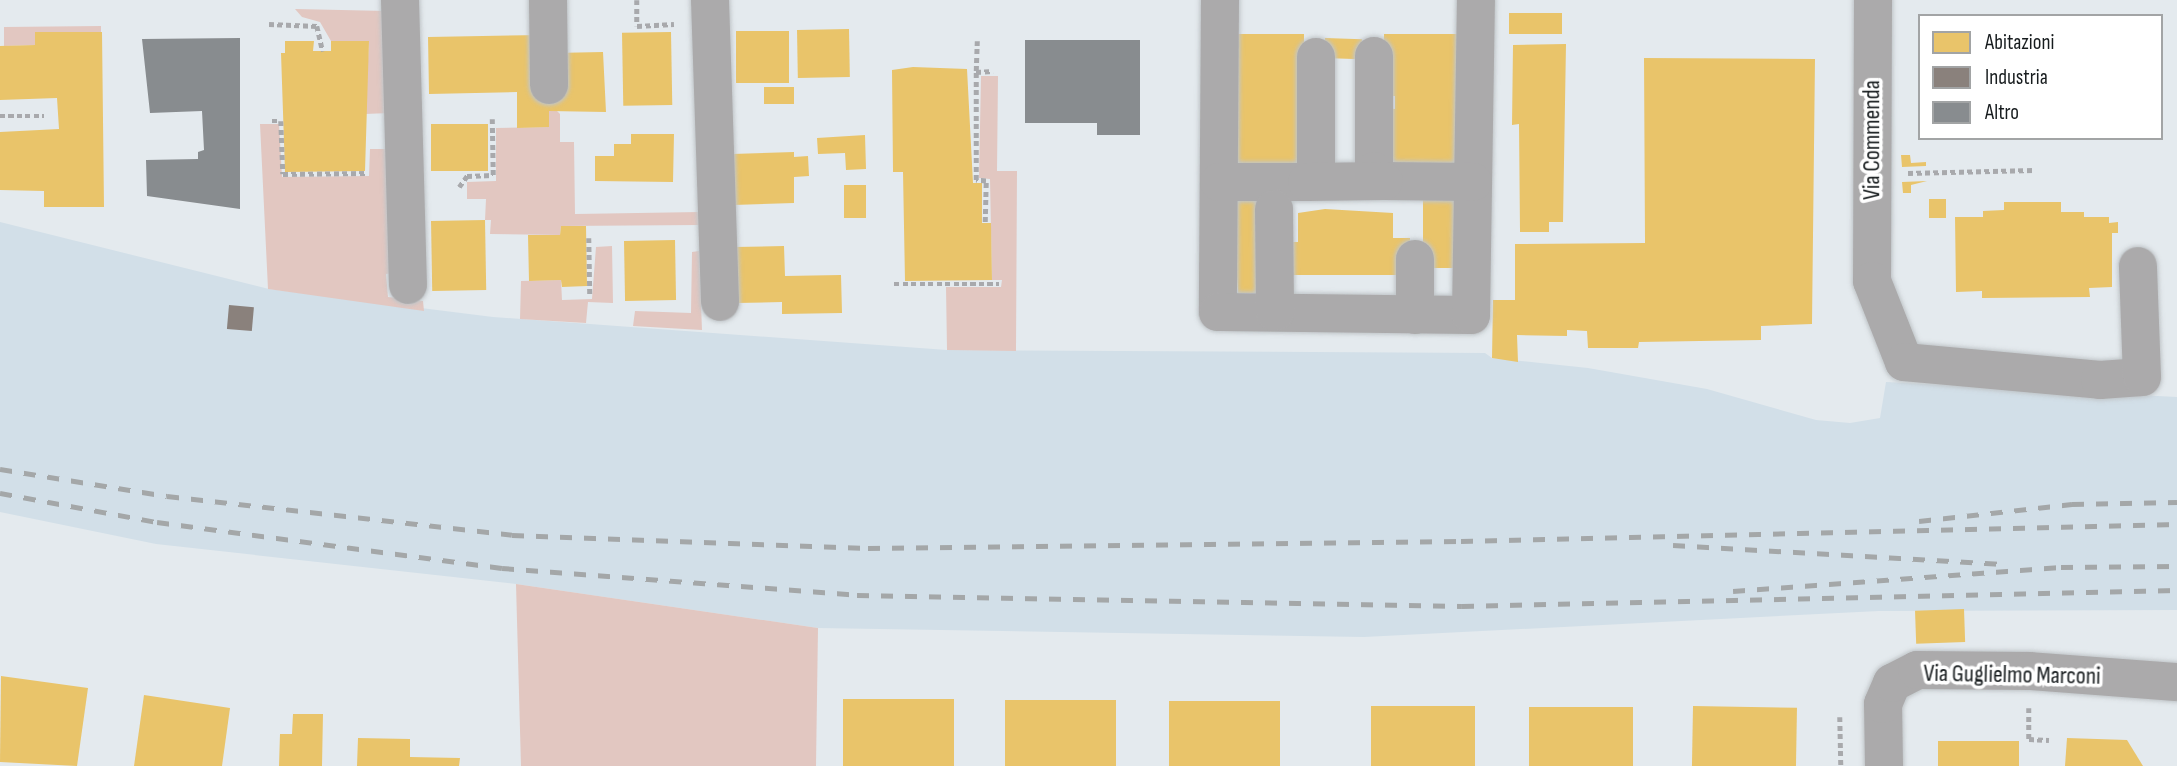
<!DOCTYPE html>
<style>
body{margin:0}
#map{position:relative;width:2177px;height:766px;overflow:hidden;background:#e4eaee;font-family:"Sofia Sans Condensed",sans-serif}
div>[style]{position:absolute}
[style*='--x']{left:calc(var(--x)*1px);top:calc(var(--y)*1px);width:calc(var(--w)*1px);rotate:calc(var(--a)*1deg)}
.built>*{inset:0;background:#d2dfe8}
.green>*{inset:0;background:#e2c7c1}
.homes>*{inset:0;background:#e9c46a;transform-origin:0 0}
.industry>*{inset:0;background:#8a817c;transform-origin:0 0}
.building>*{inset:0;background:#888c8f}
.path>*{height:4.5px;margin-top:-2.25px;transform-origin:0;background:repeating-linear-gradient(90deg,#a8a9ac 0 5px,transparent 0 8.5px)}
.roads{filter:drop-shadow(0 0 2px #c0c5c8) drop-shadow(0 0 2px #c0c5c8)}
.minor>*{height:38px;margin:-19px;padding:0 19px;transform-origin:19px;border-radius:19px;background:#abaaab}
.rail>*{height:5px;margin-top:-2.5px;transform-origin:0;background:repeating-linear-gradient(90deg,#a4a7a8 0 12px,transparent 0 24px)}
span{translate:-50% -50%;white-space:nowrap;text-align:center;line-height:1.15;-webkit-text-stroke:7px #fff;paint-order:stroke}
.street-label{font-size:24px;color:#171c1e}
.legend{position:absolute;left:1918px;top:14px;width:245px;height:126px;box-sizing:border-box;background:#fff;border:2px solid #a2a4a5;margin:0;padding:9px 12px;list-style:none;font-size:21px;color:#171c1e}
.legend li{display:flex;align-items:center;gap:14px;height:35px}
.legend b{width:35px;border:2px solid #a2a4a5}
</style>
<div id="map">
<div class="built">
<i style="clip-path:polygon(0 222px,269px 289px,493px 317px,947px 350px,1485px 353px,1492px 358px,1588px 368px,1707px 389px,1816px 420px,1850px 423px,1880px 418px,1886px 382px,2177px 397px,2177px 610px,1879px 611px,1364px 637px,818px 628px,516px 584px,156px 544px,0 512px)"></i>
</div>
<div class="green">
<i style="clip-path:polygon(295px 9px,387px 11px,389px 113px,365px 114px,369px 41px,331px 41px,320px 22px,302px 17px)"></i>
<i style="clip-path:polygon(101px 26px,101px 32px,36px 32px,35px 45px,4px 46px,4px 27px)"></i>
<i style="clip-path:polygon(981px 76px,998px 76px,997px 171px,1017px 171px,1016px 351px,947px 350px,946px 287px,1001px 287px,1002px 280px,992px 280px,990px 179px,979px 178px)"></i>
<i style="clip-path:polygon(556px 110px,560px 114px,560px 142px,574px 142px,575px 214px,700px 212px,700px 225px,561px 226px,560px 235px,490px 234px,491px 220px,485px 220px,486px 199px,467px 199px,467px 182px,496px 181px,496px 128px,549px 127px,549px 111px)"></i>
<i style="clip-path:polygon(260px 124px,279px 124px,282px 177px,369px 176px,370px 149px,390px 149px,392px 273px,386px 274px,388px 297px,423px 301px,424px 311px,268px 289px)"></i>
<i style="clip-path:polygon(612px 246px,613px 303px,588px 302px,586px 323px,520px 319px,521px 281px,561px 280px,562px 300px,592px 299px,596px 247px)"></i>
<i style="clip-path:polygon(699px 251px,702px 330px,633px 326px,635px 311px,691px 313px,692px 252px)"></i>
<i style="clip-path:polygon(516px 584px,818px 628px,816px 766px,521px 766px)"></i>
</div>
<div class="homes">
<i style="left:1509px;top:13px;width:53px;height:21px"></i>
<i style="left:849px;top:29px;width:48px;height:52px;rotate:89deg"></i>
<i style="left:736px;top:31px;width:53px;height:52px"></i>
<i style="clip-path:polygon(35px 32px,102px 32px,104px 207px,44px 207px,44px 191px,0 190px,0 132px,59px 129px,57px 98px,0 100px,0 46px,35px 45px)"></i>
<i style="left:671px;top:32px;width:73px;height:49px;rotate:89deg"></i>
<i style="left:1231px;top:34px;width:73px;height:136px"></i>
<i style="clip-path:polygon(1384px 34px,1459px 34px,1458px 172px,1384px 171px,1385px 108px,1395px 109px,1395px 96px,1383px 96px)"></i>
<i style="clip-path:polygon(542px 35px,554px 53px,603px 52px,606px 112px,549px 111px,549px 127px,517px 128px,517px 92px,429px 94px,428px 37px)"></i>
<i style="left:1325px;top:38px;width:37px;height:20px;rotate:2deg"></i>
<i style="clip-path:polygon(285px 41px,314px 41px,313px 51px,331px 51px,331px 41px,369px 41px,365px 171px,285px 172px,281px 53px,285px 53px)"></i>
<i style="clip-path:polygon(1566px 44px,1563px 222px,1549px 222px,1549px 232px,1520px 232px,1519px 124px,1512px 125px,1513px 45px)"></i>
<i style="clip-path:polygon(1644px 58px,1815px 59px,1812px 324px,1761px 326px,1761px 340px,1639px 342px,1638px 348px,1588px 348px,1587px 331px,1567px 330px,1567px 336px,1517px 335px,1518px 362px,1492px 358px,1493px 300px,1515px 300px,1515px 244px,1645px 243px)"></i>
<i style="clip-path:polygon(913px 67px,967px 69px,973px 183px,982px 183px,982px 223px,991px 223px,992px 280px,905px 281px,903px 172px,893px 172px,892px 70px)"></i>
<i style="left:794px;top:87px;width:17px;height:30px;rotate:90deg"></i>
<i style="left:488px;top:124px;width:47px;height:57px;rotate:90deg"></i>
<i style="clip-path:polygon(631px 134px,674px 134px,673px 182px,595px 181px,595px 156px,614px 156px,614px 144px,631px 144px)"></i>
<i style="clip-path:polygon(865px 135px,866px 169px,846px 170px,845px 153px,818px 154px,817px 138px)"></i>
<i style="clip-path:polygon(794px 152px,794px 157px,808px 156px,809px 176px,794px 177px,794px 203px,733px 205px,732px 154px)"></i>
<i style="clip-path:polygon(1901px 155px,1910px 155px,1911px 163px,1926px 162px,1926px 166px,1902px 167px)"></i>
<i style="clip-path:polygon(1927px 181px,1911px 185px,1911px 193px,1903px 193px,1902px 182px)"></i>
<i style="left:866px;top:185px;width:33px;height:22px;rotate:90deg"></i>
<i style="clip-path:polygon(1232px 193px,1264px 193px,1264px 293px,1238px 293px)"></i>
<i style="left:1456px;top:193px;width:75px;height:33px;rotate:90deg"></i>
<i style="left:1929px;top:199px;width:17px;height:19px"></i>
<i style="clip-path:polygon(2004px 202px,2061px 202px,2061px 212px,2084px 212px,2084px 217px,2109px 217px,2109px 223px,2118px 222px,2118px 233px,2112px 233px,2112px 287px,2089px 288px,2090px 297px,1982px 298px,1982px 291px,1956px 292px,1955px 217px,1983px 217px,1983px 211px,2004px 210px)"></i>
<i style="clip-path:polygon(1325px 209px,1393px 213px,1393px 238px,1410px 238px,1410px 275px,1281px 275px,1281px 242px,1298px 242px,1298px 213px)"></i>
<i style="left:485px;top:220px;width:70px;height:54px;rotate:89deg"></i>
<i style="clip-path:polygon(561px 226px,586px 226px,587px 286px,562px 287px,561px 280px,529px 281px,528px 235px,560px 235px)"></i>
<i style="left:675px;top:240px;width:60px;height:51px;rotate:89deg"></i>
<i style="clip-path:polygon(784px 246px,785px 276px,841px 275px,842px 313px,782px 314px,782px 302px,736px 303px,735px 247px)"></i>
<i style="left:1964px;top:609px;width:33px;height:49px;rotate:88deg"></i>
<i style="clip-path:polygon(1px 676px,88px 688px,77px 766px,0 762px)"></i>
<i style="clip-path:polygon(144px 695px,230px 708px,222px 766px,134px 766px)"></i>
<i style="left:954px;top:699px;width:67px;height:111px;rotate:90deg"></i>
<i style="left:1005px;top:700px;width:111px;height:66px"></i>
<i style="left:1169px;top:701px;width:111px;height:65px"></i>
<i style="left:1371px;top:706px;width:104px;height:60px"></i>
<i style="left:1693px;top:706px;width:104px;height:60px;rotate:1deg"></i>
<i style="left:1529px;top:707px;width:104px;height:59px"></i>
<i style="clip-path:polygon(293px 714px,323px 714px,322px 766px,279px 766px,280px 734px,292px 734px)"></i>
<i style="clip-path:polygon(358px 738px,410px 739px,410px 757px,460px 758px,459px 766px,357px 766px)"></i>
<i style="clip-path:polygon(2067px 738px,2127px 740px,2143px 766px,2065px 766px)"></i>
<i style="left:1938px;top:741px;width:81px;height:25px"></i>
</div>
<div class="industry">
<i style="left:229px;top:305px;width:25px;height:24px;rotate:5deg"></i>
</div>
<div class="building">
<i style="clip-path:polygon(240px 38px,240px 209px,147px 196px,146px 160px,198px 159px,198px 152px,204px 150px,202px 111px,150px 113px,142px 39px)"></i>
<i style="clip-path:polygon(1025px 40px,1140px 40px,1140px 135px,1097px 135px,1097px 123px,1025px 123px)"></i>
</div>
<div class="path">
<i style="--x:637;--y:0;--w:26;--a:90"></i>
<i style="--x:637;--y:26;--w:37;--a:-3"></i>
<i style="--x:269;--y:24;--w:48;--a:2.4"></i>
<i style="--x:317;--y:26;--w:26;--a:77"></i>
<i style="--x:976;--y:71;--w:30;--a:-88"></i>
<i style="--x:0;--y:116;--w:44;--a:0"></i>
<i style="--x:272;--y:121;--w:9;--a:0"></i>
<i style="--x:281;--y:121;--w:53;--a:87.8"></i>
<i style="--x:283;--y:174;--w:85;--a:-0.7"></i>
<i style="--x:1908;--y:173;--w:126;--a:-1.4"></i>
<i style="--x:459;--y:187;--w:14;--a:-54"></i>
<i style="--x:467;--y:176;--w:26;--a:-2"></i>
<i style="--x:493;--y:175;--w:56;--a:-91"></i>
<i style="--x:985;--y:222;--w:41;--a:-88.6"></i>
<i style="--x:986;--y:181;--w:10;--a:-174"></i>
<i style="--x:976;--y:180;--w:108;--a:-90"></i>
<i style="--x:976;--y:72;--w:17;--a:-3"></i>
<i style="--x:589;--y:238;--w:59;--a:89"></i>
<i style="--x:894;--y:284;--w:105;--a:0"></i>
<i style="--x:2029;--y:708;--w:31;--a:90"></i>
<i style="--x:2029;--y:739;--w:20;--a:3"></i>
<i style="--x:1840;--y:717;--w:49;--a:88.8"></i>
</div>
<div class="roads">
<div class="minor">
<i style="--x:400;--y:0;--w:285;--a:88.4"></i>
<i style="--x:548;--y:0;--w:85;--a:89.3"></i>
<i style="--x:710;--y:0;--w:302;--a:88.1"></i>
<i style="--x:1220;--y:0;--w:312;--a:90.4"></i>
<i style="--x:1218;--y:312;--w:253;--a:0.7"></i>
<i style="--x:1471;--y:315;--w:315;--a:-89.1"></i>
<i style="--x:1873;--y:0;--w:281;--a:90.2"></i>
<i style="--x:1872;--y:281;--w:87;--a:68.4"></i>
<i style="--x:1904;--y:362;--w:197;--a:5.2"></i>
<i style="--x:2100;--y:380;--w:42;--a:-4.1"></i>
<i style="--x:2142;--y:377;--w:111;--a:-92.1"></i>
<i style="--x:1374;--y:56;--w:115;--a:90"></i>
<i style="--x:1374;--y:171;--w:14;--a:45"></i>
<i style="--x:1384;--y:181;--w:89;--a:0.6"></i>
<i style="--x:1219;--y:182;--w:88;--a:0"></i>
<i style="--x:1307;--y:182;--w:13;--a:-48"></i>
<i style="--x:1316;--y:172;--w:115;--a:-90"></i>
<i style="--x:1307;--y:182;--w:77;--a:-0.7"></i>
<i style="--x:1274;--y:209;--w:103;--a:89.4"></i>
<i style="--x:1415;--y:315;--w:56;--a:-90"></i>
<i style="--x:1884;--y:766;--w:62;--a:-90.9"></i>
<i style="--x:1883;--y:704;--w:23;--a:-67"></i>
<i style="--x:1892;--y:683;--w:28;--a:-27"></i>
<i style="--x:1917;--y:670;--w:113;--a:0.5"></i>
<i style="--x:2030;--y:671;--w:147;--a:4.3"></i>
</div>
</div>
<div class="rail">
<i style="--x:0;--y:469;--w:169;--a:9.2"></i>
<i style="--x:167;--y:496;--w:347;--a:6.4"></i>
<i style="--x:512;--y:535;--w:356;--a:2.1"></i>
<i style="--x:868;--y:548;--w:593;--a:-0.68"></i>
<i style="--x:1461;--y:541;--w:716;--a:-1.36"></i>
<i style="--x:0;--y:493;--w:160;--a:10.5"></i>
<i style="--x:157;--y:522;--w:348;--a:7.6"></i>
<i style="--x:502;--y:568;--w:356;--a:4.3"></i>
<i style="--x:857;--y:595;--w:605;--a:1.04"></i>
<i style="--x:1462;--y:606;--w:715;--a:-1.28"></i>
<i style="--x:1919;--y:521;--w:154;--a:-6.3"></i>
<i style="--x:2072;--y:504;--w:105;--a:-1.1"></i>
<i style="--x:1673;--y:545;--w:326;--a:3.3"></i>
<i style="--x:1733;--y:591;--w:329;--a:-4.2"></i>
<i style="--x:2061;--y:567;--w:116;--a:-0.5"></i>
</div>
<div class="street-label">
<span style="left:1872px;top:140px;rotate:-90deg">Via Commenda</span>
<span style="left:2012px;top:675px;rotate:1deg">Via Guglielmo Marconi</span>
</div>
<ul class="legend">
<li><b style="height:19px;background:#e9c46a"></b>Abitazioni</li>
<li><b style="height:19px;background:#8a817c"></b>Industria</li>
<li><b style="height:19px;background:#888c8f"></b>Altro</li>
</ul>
</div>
